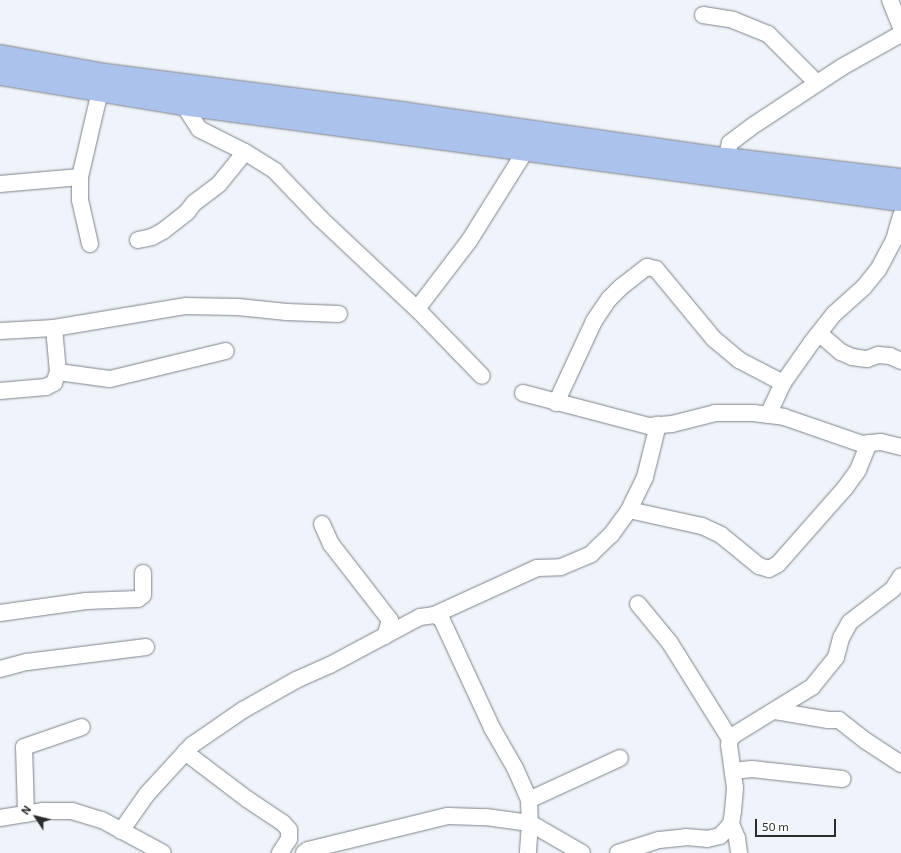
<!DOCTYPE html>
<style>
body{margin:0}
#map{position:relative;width:901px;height:853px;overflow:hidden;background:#eff3fa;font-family:"Exo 2",sans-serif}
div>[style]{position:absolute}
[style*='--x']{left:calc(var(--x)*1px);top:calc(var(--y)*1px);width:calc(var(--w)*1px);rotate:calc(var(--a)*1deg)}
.roads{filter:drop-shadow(0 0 1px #7f8389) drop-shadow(0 0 1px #7f8389)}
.minor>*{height:16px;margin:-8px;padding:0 8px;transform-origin:8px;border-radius:8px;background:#fff}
.highway>*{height:22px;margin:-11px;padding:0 11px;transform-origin:11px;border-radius:11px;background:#abc2ed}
span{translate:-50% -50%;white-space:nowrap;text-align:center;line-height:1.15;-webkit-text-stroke:3.5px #fff;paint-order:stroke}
.north{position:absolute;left:16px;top:797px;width:40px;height:40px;-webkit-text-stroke:3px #fff;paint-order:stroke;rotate:305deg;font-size:11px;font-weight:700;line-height:16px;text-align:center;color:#2a2c2e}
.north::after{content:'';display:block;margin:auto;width:14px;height:18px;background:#2a2c2e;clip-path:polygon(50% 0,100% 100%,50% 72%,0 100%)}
.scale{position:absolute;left:755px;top:819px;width:81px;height:18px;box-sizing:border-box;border:2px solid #2a2c2e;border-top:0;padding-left:5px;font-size:12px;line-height:14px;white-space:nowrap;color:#2a2c2e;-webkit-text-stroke:3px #fff;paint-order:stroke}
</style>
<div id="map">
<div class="roads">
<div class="minor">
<i style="--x:890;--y:0;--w:29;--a:68"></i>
<i style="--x:703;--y:15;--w:30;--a:9"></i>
<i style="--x:733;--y:20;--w:38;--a:22"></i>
<i style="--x:768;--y:34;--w:69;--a:45"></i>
<i style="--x:183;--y:104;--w:30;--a:57"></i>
<i style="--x:199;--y:129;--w:51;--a:26.6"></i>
<i style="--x:245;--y:152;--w:36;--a:32"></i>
<i style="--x:275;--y:171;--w:66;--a:46.2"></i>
<i style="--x:321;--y:219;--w:132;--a:43.2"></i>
<i style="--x:417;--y:309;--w:93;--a:45.9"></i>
<i style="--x:726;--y:159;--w:16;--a:-76"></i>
<i style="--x:730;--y:143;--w:30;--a:-37"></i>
<i style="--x:754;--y:125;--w:105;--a:-33.4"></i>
<i style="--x:842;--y:67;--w:68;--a:-29.2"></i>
<i style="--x:0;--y:184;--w:80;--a:-5"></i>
<i style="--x:138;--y:240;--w:14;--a:-12"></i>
<i style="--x:152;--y:237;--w:13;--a:-29"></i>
<i style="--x:163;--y:231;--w:31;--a:-38"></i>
<i style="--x:187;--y:212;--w:11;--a:-52"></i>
<i style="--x:194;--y:203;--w:31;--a:-37"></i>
<i style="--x:219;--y:184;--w:41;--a:-50.9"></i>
<i style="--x:90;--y:244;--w:45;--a:-102.8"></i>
<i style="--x:80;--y:200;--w:23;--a:-90"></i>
<i style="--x:80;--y:177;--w:88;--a:-76.9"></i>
<i style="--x:417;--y:309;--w:86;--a:-52.6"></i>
<i style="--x:469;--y:241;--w:107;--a:-57.9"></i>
<i style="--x:0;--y:331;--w:54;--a:-3.2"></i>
<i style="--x:54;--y:328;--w:134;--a:-9.5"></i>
<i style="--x:186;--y:306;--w:52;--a:1.1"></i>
<i style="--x:238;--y:307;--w:49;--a:5.8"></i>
<i style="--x:287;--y:312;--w:52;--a:2.2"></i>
<i style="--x:820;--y:334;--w:28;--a:41"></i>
<i style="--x:841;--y:352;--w:12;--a:24"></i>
<i style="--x:852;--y:357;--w:15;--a:8"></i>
<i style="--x:867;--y:359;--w:12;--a:-20"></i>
<i style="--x:878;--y:355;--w:12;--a:5"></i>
<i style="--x:890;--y:356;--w:12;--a:24"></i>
<i style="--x:58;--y:372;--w:52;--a:7.7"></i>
<i style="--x:110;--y:379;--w:119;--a:-13.6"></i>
<i style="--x:0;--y:391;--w:46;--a:-5"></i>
<i style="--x:46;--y:387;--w:9;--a:-27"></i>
<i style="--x:54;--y:383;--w:12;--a:-70"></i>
<i style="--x:58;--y:372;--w:44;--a:-95.2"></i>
<i style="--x:523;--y:393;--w:130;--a:14.7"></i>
<i style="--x:649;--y:426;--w:23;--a:-5"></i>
<i style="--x:672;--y:424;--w:44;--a:-14.3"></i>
<i style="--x:715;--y:413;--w:38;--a:0"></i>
<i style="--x:753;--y:413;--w:31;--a:7"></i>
<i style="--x:784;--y:417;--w:83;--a:19.1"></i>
<i style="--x:862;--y:444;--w:19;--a:-6"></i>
<i style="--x:881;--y:442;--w:21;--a:14"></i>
<i style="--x:556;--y:403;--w:90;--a:-65.1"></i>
<i style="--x:594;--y:321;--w:27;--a:-56"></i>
<i style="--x:609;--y:299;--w:17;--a:-45"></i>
<i style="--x:621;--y:287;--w:33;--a:-38"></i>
<i style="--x:647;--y:267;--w:9;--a:13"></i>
<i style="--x:656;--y:269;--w:91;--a:50.4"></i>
<i style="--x:714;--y:339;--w:33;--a:40"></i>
<i style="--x:739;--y:360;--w:50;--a:27.6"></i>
<i style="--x:768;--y:415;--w:35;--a:-65"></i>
<i style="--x:783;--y:383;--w:50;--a:-54.7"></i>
<i style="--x:812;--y:342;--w:36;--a:-52"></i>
<i style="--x:834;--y:314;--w:40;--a:-42"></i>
<i style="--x:864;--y:287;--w:22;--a:-51"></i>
<i style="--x:878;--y:270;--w:34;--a:-62"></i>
<i style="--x:894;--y:240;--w:25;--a:-74"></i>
<i style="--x:629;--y:510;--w:75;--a:12.4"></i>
<i style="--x:702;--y:526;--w:21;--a:25"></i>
<i style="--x:721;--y:535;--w:49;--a:39.2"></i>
<i style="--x:759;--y:566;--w:10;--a:17"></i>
<i style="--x:769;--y:569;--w:10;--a:-29"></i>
<i style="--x:778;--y:564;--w:101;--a:-48.6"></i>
<i style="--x:845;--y:488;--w:22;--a:-54"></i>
<i style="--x:858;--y:470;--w:29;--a:-68"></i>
<i style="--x:322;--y:524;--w:22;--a:66"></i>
<i style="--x:331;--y:544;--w:96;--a:52.2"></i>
<i style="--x:390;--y:620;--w:17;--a:107"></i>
<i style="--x:638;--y:604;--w:50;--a:50.6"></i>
<i style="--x:670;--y:643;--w:113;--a:58"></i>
<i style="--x:0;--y:613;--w:87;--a:-7.9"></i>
<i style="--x:86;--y:601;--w:52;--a:-2.2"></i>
<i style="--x:138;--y:599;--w:6;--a:-39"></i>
<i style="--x:143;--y:595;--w:22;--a:-90"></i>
<i style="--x:434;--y:615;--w:113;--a:-24.5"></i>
<i style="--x:537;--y:568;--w:24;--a:-2"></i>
<i style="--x:561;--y:567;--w:33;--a:-23"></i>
<i style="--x:591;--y:554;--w:28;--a:-44"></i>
<i style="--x:611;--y:535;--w:31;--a:-54"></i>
<i style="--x:629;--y:510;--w:37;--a:-64"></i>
<i style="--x:645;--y:477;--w:54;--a:-76"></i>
<i style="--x:0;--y:669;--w:28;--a:-15"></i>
<i style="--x:27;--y:662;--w:120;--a:-7.2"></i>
<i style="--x:775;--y:711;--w:54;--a:9.6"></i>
<i style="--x:828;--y:720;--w:11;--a:0"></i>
<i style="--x:839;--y:720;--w:34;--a:38"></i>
<i style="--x:866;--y:741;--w:42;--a:33.3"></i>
<i style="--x:185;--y:752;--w:78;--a:37.2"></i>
<i style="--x:247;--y:799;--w:43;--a:33.7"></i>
<i style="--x:283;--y:823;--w:9;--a:49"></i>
<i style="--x:289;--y:830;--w:9;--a:90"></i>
<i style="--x:289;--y:839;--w:17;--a:123"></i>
<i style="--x:733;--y:771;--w:19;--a:-6"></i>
<i style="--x:752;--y:769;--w:91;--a:6.3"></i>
<i style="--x:529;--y:800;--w:100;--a:-24.8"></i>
<i style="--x:26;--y:814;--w:67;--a:-91.7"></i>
<i style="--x:24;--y:747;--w:61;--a:-19"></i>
<i style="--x:0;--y:818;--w:44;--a:-9.2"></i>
<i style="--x:43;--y:811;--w:29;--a:0"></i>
<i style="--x:72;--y:811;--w:31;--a:17"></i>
<i style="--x:102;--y:820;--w:69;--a:28.4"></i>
<i style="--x:731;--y:824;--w:15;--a:67"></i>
<i style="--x:737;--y:838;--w:15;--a:82"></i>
<i style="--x:121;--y:831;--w:45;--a:-54.9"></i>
<i style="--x:147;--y:794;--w:67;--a:-47.4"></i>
<i style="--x:192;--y:745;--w:62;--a:-34.5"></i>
<i style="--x:243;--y:710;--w:61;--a:-29.5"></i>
<i style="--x:296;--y:680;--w:37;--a:-24"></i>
<i style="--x:330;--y:665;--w:102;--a:-28.1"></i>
<i style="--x:420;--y:617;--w:14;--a:-8"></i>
<i style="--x:434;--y:615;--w:8;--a:23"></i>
<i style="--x:441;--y:618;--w:121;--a:65.1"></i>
<i style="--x:492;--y:728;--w:46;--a:60.1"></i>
<i style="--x:515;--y:768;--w:35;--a:66"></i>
<i style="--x:529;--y:800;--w:23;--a:88"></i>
<i style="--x:530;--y:823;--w:30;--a:94"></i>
<i style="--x:304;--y:853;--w:5;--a:-37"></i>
<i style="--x:308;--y:850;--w:144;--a:-13.7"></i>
<i style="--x:448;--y:816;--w:38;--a:2"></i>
<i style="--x:486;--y:817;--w:44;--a:7.8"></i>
<i style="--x:530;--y:823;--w:60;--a:30"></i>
<i style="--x:618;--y:853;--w:43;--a:-17.6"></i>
<i style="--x:659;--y:840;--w:27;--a:-6"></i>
<i style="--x:686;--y:837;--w:21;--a:5"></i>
<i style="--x:707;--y:839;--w:13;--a:-13"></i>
<i style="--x:720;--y:836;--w:16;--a:-47"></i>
<i style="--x:731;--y:824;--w:13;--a:-81"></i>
<i style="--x:733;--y:811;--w:23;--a:-85"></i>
<i style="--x:735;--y:788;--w:43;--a:-97.9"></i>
<i style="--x:729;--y:745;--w:6;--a:-81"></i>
<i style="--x:730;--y:739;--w:6;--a:-45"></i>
<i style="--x:734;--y:735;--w:92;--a:-31.6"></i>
<i style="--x:812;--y:687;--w:38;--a:-51"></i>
<i style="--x:836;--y:657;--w:20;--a:-75"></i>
<i style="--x:841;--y:638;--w:18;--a:-61"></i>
<i style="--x:850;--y:622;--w:54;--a:-37.5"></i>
<i style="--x:893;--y:589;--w:15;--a:-58"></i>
</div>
<div class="highway">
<i style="--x:0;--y:56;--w:107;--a:10.3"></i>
<i style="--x:105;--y:75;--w:305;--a:7.3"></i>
<i style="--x:408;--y:114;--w:321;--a:8.1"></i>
<i style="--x:726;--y:159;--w:176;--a:6.8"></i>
<i style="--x:0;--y:74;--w:185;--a:9.3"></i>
<i style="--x:183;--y:104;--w:724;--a:7.62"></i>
</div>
</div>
<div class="north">N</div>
<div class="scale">50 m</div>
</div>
